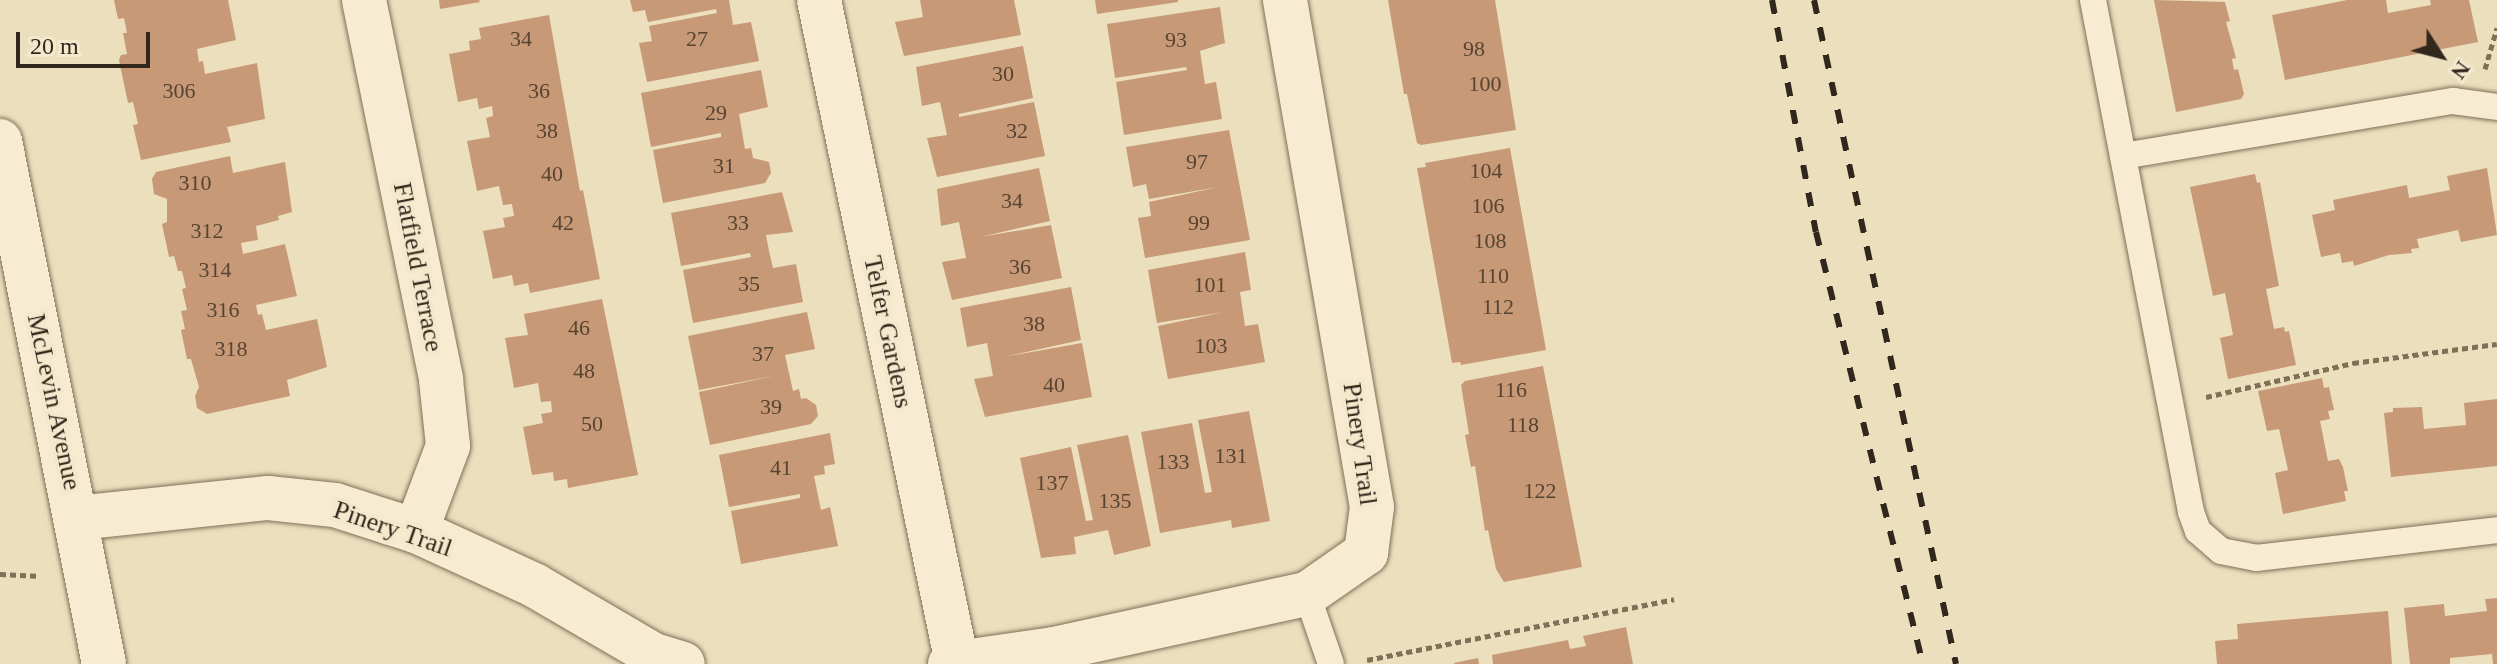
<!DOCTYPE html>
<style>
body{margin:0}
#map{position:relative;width:2497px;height:664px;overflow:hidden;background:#ebdfbe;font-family:Georgia,serif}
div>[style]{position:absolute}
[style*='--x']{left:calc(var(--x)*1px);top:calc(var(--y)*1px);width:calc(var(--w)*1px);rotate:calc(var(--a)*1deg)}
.building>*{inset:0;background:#c79976}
.path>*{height:5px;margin-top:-2.5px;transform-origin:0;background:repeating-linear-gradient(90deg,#826f58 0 6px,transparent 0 10px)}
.roads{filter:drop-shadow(0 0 2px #826f58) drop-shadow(0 0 2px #826f58)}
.lane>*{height:26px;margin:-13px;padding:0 13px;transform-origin:13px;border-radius:13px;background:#f7ecd1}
.street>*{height:44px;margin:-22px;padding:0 22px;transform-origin:22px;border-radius:22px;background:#f7ecd1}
.secondary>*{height:44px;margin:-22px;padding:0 22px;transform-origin:22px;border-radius:22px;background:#f7ecd1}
.rail>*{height:6px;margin-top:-3px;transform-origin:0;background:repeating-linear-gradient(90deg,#32271c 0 14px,transparent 0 28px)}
span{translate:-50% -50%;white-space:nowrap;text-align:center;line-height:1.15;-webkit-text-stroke:8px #f3e9cd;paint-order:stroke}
.number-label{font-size:22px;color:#574432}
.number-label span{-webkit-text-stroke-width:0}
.street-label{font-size:26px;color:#32271c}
.north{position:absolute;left:2401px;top:16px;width:80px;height:80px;-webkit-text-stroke:6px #f3e9cd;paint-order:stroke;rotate:126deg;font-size:22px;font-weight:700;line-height:32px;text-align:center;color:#32271c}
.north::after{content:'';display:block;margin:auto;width:28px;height:36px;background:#32271c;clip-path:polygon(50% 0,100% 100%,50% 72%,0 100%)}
.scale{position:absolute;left:16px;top:32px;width:134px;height:36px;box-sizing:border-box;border:4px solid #32271c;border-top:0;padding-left:10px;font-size:24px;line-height:28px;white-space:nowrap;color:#32271c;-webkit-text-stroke:6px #f3e9cd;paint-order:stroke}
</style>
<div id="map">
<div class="building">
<i style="clip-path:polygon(114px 0,228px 0,236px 40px,197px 49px,199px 62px,203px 61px,205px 74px,257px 63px,265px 119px,227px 127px,231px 142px,141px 160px,133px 125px,138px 124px,133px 102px,128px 103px,119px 60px,121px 55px,127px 54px,123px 33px,127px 33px,124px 18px,118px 19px)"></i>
<i style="clip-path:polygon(439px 0,479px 0,480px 2px,440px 9px)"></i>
<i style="clip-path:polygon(630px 0,729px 0,733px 25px,751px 22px,759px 61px,647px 82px,639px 43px,652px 41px,649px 26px,717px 13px,716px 9px,648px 22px,645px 10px,633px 12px)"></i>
<i style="clip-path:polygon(920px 0,1014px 0,1021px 35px,904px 56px,895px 22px,923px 17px)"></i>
<i style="clip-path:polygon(1095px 0,1178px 0,1178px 2px,1097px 14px)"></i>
<i style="clip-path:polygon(1388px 0,1495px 0,1516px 130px,1421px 145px,1417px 143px,1407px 94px,1404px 94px)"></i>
<i style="clip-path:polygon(2154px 0,2225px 2px,2230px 21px,2226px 22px,2236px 58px,2232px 59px,2234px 70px,2238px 69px,2244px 94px,2241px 99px,2176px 112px)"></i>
<i style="clip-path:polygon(2347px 0,2386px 0,2388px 13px,2431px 5px,2430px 0,2469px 0,2478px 42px,2285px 80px,2272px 15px)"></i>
<i style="clip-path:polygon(1220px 7px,1225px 43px,1200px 51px,1205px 84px,1216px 82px,1222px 119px,1124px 135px,1116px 82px,1187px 70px,1186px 67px,1115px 78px,1107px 24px)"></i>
<i style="clip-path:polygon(549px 15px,580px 191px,583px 190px,600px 279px,530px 293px,528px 283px,514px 286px,512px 275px,493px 279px,483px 231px,505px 227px,503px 218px,514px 216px,512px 204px,503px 205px,499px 186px,477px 191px,467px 141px,490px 137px,486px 118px,493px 116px,492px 106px,479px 109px,477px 98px,458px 102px,449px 54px,470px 50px,469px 41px,481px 39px,479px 28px)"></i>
<i style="clip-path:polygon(1023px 46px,1033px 98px,959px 114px,959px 117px,1034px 102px,1045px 156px,937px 177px,927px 138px,947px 135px,940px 102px,922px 106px,916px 67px)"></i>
<i style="clip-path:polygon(761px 70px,768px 107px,739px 114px,745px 149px,751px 148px,753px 158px,769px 162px,771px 173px,765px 183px,663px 203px,653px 150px,721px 137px,721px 133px,651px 147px,641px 93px)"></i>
<i style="clip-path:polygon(1229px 130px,1250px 240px,1145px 258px,1138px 218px,1151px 216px,1149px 202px,1218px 187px,1149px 199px,1146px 184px,1133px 187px,1126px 147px)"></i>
<i style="clip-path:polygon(1510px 148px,1546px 350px,1461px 365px,1460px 362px,1452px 363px,1417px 168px,1426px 167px,1425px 163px)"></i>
<i style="clip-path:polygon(230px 156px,233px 173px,285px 162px,292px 212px,278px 216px,279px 220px,256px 226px,258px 240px,241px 243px,243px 254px,285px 244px,297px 296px,256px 305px,258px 315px,262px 314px,266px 330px,317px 319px,327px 367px,287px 380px,290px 396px,207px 414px,197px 408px,195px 396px,199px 387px,191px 359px,187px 359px,181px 330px,185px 329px,181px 311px,187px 310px,182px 289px,186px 288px,182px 271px,178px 271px,174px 256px,169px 257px,162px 224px,167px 222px,167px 199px,154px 194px,152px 179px,156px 172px)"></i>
<i style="clip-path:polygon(1039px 168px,1050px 221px,980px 237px,1051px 225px,1062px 278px,952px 300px,942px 262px,966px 258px,959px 222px,941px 226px,937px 189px)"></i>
<i style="clip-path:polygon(2487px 168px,2497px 235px,2461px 242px,2458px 230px,2417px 239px,2419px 248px,2411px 249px,2412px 253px,2389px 255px,2354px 266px,2353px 261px,2342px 263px,2340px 253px,2321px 257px,2312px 215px,2335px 210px,2333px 200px,2407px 185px,2409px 198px,2450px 190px,2447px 176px)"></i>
<i style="clip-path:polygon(2255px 174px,2257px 183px,2260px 182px,2279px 286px,2266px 289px,2274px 329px,2284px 327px,2285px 332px,2289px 331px,2296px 365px,2228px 379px,2220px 338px,2233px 335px,2225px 293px,2213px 296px,2190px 187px)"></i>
<i style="clip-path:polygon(782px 192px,793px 232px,766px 235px,769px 251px,773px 268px,796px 264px,803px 302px,693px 323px,683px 270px,751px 257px,750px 253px,681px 266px,671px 213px)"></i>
<i style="clip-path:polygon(1245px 252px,1251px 290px,1240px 292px,1245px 326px,1258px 324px,1265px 362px,1168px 379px,1158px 326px,1224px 312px,1157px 323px,1148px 270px)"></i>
<i style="clip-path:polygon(1071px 287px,1081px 340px,1003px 357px,1082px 343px,1092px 397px,985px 417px,974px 379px,993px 376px,987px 343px,967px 347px,960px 308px)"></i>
<i style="clip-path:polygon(602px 299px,638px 475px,568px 488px,567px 479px,554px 481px,553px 472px,532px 475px,523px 427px,543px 423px,541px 414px,552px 412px,551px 401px,541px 402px,538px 383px,514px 388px,505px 338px,528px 335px,524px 314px)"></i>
<i style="clip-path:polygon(807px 312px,815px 349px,785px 355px,793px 391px,799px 389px,801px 399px,806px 398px,816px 405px,818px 416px,811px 424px,710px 445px,699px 392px,773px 376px,699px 390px,688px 336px)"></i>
<i style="clip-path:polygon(1543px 366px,1582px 567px,1504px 582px,1496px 569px,1488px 530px,1485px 531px,1475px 466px,1471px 467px,1465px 435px,1469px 434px,1461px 385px,1465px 381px)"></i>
<i style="clip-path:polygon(2322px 378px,2324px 388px,2329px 387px,2334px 410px,2328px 411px,2330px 419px,2320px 421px,2328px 461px,2339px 459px,2343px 467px,2348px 491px,2344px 491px,2346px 501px,2283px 514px,2275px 473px,2288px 470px,2279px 429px,2267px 431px,2258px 391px)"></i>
<i style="clip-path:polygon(2497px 399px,2497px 466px,2391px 477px,2384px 413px,2393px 412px,2393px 408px,2422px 407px,2424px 429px,2466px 425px,2464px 403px)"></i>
<i style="clip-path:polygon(1249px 411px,1270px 521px,1232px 528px,1231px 520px,1160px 533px,1141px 432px,1192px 423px,1205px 493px,1212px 492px,1198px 420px)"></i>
<i style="clip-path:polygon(830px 433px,835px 464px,824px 466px,825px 474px,814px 476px,821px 510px,830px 507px,838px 546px,741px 564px,731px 511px,800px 498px,800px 494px,729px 507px,719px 455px)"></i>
<i style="clip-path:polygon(1128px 435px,1151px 546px,1114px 555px,1108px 530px,1074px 537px,1076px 554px,1041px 558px,1020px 458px,1071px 447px,1086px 521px,1093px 520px,1077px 445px)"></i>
<i style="clip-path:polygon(2497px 598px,2497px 664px,2493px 664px,2492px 654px,2450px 658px,2450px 664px,2410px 664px,2404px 608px,2444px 604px,2445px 616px,2487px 611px,2485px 599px)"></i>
<i style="clip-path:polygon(2388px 611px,2392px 664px,2217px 664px,2215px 641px,2238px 639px,2237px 624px)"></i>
<i style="clip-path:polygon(1626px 627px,1633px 664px,1493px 664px,1492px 655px,1568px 640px,1570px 649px,1586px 646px,1583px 636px)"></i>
<i style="clip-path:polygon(1478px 658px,1479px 664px,1454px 664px,1454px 663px)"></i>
</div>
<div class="path">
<i style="--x:2485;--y:69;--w:43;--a:-73.7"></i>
<i style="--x:2206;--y:397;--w:151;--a:-13"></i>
<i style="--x:2353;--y:363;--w:145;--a:-7.5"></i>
<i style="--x:0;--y:574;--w:40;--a:2.9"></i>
<i style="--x:1367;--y:660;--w:313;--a:-11.2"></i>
</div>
<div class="roads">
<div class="lane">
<i style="--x:2093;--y:0;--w:521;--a:79.16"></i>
<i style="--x:2191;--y:512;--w:20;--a:70"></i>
<i style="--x:2198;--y:531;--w:30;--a:41"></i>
<i style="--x:2221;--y:551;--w:36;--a:11"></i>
<i style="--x:2256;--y:558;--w:243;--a:-6.6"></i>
<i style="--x:2123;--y:156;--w:335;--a:-9.5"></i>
<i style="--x:2453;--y:101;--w:44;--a:7.8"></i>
<i style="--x:1307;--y:594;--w:74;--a:71.1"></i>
</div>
<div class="street">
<i style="--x:364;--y:0;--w:388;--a:78.5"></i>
<i style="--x:441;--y:380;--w:66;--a:83.9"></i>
<i style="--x:448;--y:446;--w:91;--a:110.6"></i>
<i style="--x:819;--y:0;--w:677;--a:78.24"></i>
<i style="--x:77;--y:518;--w:192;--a:-6"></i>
<i style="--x:268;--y:498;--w:67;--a:6"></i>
<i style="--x:335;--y:505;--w:85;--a:17.8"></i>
<i style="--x:416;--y:531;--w:130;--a:24.6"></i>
<i style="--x:534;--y:585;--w:139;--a:30.3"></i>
<i style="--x:654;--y:655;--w:30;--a:17"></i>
<i style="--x:950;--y:664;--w:105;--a:-8.2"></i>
<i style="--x:1054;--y:649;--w:259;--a:-12.3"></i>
<i style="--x:1307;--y:594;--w:72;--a:-34.8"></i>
<i style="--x:1366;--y:553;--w:46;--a:-82.6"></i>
<i style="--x:1372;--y:507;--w:514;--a:-99.74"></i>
</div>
<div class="secondary">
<i style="--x:0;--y:141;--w:533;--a:78.75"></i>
</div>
</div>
<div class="rail">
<i style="--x:1772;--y:0;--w:236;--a:79.3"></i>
<i style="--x:1816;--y:232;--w:445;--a:76.1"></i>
<i style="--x:1814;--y:0;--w:679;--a:77.93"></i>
</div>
<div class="number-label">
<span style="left:521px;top:39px">34</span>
<span style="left:697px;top:39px">27</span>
<span style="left:1176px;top:40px">93</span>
<span style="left:1474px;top:49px">98</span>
<span style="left:1003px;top:74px">30</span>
<span style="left:1485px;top:84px">100</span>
<span style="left:179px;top:91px">306</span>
<span style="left:539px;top:91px">36</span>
<span style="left:716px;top:113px">29</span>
<span style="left:547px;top:131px">38</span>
<span style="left:1017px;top:131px">32</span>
<span style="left:1197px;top:162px">97</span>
<span style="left:724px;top:166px">31</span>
<span style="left:1486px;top:171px">104</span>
<span style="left:552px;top:174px">40</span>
<span style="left:195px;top:183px">310</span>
<span style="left:1012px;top:201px">34</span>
<span style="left:1488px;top:206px">106</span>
<span style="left:563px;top:223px">42</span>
<span style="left:738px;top:223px">33</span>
<span style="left:1199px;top:223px">99</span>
<span style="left:207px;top:231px">312</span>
<span style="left:1490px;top:241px">108</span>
<span style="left:1020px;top:267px">36</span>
<span style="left:215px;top:270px">314</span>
<span style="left:1493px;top:276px">110</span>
<span style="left:749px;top:284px">35</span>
<span style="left:1210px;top:285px">101</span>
<span style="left:1498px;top:307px">112</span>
<span style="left:223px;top:310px">316</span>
<span style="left:1034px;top:324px">38</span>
<span style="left:579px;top:328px">46</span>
<span style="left:1211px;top:346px">103</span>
<span style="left:231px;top:349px">318</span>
<span style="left:763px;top:354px">37</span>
<span style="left:584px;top:371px">48</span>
<span style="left:1054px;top:385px">40</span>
<span style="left:1511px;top:390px">116</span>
<span style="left:771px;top:407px">39</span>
<span style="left:592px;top:424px">50</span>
<span style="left:1523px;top:425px">118</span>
<span style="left:1231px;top:456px">131</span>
<span style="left:1173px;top:462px">133</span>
<span style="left:781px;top:468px">41</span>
<span style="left:1052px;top:483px">137</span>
<span style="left:1540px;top:491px">122</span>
<span style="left:1115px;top:501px">135</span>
</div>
<div class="street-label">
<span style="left:418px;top:267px;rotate:79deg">Flatfield Terrace</span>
<span style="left:888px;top:332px;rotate:78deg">Telfer Gardens</span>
<span style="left:54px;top:402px;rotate:78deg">McLevin Avenue</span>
<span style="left:1360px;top:444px;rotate:82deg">Pinery Trail</span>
<span style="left:393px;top:529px;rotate:19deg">Pinery Trail</span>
</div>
<div class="north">N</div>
<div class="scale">20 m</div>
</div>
